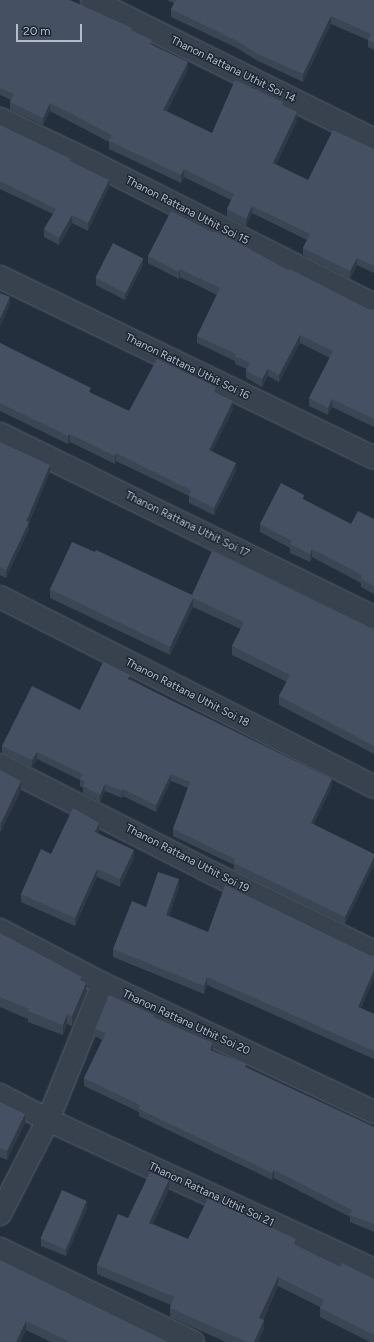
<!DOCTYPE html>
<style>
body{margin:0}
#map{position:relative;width:374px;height:1342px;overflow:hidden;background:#242f3e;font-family:Figtree,sans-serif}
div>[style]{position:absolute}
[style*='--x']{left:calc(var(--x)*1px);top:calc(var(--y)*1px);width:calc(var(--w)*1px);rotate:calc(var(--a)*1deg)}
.roads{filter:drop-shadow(0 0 1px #565f6c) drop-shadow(0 0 1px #565f6c)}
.minor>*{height:22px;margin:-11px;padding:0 11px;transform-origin:11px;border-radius:11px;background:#38414e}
.wall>*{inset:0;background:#3b4654}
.shaded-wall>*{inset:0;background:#303945}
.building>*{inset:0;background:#455162;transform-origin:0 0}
span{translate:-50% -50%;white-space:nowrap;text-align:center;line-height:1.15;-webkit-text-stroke:3px #1d2633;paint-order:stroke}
.street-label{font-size:11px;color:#b4bcc9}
.scale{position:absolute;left:16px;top:24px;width:66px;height:18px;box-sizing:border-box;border:2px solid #b4bcc9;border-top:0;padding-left:5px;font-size:12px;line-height:14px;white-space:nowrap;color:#b4bcc9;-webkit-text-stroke:3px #1d2633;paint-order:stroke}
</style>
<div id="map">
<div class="roads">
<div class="minor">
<i style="--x:92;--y:0;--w:315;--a:26.4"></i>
<i style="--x:0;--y:119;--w:101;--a:25.3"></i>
<i style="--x:91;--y:162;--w:317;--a:26.8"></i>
<i style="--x:0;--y:277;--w:415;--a:25.8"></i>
<i style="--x:0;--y:434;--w:416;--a:26.1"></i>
<i style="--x:0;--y:597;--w:419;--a:26.9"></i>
<i style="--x:0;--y:765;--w:238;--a:27"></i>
<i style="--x:212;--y:873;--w:180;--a:26"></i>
<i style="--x:0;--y:930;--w:116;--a:27.7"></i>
<i style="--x:103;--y:984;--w:300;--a:25.3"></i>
<i style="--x:0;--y:1095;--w:54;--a:27.5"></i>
<i style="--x:48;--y:1120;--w:359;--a:24.7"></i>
<i style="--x:0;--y:1214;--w:106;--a:-62.9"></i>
<i style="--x:48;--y:1120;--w:147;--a:-68"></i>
<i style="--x:0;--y:1249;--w:214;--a:25.7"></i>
</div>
</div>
<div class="wall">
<i style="clip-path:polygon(0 0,132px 31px,188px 69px,167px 111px,212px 133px,283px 106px,297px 120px,276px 165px,308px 180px,374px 149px,374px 273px,357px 265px,350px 279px,303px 255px,303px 248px,307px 240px,252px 213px,246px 226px,227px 217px,227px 209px,231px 200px,184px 177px,181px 183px,109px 149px,109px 142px,50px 111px,43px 125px,10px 110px,10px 102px,11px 100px,0 95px)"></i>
<i style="clip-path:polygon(167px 0,374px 0,374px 50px,368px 47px,368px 40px,331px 24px,303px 82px,256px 60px,237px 48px,171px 17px,171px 9px,174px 3px)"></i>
<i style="clip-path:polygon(0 125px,71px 161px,109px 187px,88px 231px,72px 223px,59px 245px,44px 237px,44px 229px,53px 214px,0 189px)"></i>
<i style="clip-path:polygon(212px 232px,288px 270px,368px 309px,374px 310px,374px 427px,332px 407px,328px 415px,309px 406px,309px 398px,330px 358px,300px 343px,279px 382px,268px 376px,262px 387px,246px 378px,246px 371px,247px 369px,235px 364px,235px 361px,197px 343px,197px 336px,217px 295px,180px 277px,179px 279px,148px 263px,148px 256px)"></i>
<i style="clip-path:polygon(143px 265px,125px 300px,96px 285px,96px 278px)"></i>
<i style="clip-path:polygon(0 343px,91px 393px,129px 411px,216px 393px,233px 409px,212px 451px,236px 471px,214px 515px,189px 503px,189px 496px,116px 461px,115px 464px,70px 442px,68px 444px,0 411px)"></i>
<i style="clip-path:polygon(0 442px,50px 472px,29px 523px,29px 529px,6px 578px,0 575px)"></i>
<i style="clip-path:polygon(304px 500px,351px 524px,374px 519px,374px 594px,361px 587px,361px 583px,312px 557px,310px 562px,290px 553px,290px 548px,260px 532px,260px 524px)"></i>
<i style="clip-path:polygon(95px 552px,192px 595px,374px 630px,374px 754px,279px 705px,279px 696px,287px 682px,232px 655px,232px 646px,241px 629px,193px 607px,170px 655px,50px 598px,50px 589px)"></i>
<i style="clip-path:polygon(130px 679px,332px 786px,313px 825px,374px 854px,374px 864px,345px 924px,234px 870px,234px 865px,173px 836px,173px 829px,188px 788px,171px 781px,156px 812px,123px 796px,122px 798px,105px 791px,100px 802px,83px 793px,83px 788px,80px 786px,80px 780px,37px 759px,32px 767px,2px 753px,2px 746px,80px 710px)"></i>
<i style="clip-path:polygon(0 770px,21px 790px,1px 831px,0 831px)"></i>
<i style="clip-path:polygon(99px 831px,98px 833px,134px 858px,120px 887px,97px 877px,75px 926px,21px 902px,21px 894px,51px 854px)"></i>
<i style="clip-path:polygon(179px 887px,169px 916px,208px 932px,374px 956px,374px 978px,361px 1008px,374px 1014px,374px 1059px,207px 985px,204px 994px,113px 957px,113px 949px,146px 907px)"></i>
<i style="clip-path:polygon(0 933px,82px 981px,86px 993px,72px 1026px,67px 1024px,63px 1035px,28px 1022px,28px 1019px,0 1007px)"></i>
<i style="clip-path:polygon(154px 1018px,213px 1051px,212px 1051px,374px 1127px,374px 1232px,350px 1222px,350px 1217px,274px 1178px,272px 1180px,139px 1116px,139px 1112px,84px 1086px,84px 1078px,102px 1040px,95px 1036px,95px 1029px)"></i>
<i style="clip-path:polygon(0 1102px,25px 1123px,7px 1160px,0 1157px)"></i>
<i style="clip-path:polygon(169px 1189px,153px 1224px,188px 1239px,296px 1245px,340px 1267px,374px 1279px,374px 1342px,370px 1342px,320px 1317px,320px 1307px,278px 1286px,263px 1320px,264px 1329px,258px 1342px,226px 1342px,170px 1317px,170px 1308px,171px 1305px,97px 1274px,97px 1265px,128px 1218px)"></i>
<i style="clip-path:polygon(87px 1208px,66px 1256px,41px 1246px,41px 1239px)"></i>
<i style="clip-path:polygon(0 1260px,168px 1342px,51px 1342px,26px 1330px,20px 1342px,0 1342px)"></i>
</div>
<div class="shaded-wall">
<i style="clip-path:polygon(331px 16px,331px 24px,303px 82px,303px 74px)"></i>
<i style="clip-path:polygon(188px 62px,188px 69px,163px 118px,163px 110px)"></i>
<i style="clip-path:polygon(50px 103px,50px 111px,43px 125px,43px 118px)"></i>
<i style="clip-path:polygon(297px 112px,297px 120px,273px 171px,273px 163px)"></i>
<i style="clip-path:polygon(184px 169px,184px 177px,181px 183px,181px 175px)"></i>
<i style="clip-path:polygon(109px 180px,109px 187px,88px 231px,88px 223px)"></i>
<i style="clip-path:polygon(252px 206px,252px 213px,246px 226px,246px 219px)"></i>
<i style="clip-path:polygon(72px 215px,72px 223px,59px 245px,59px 238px)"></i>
<i style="clip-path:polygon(143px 258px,143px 265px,125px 300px,125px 293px)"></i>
<i style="clip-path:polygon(357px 258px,357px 265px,350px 279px,350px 271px)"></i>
<i style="clip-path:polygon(180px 269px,180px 277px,179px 279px,179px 272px)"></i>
<i style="clip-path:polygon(10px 297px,10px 305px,0 327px,0 319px)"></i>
<i style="clip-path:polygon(300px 335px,300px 343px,279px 382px,279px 375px)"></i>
<i style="clip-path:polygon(268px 369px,268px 376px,262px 387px,262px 379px)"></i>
<i style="clip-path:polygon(332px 399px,332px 407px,328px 415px,328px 408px)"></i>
<i style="clip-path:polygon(233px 401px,233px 409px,209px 458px,209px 450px)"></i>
<i style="clip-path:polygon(70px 434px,70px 442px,68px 444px,68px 436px)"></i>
<i style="clip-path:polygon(116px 453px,116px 461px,115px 464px,115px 456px)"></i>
<i style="clip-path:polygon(236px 463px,236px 471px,214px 515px,214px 508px)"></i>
<i style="clip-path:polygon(50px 465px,50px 472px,29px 523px,29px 529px,6px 578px,6px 570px)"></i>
<i style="clip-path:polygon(312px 549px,312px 557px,310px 562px,310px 554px)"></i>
<i style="clip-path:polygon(193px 598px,193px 607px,170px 655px,170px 647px)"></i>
<i style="clip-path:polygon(37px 752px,37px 759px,32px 767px,32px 760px)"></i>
<i style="clip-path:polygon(171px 774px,171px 781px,156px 812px,156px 805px)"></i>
<i style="clip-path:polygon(332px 779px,332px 786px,311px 830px,311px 823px)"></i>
<i style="clip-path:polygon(21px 781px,21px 790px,1px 831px,1px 823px)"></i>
<i style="clip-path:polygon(105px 784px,105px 791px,100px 802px,100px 795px)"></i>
<i style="clip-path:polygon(123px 789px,123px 796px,122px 798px,122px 791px)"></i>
<i style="clip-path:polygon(99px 823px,99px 831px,95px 840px,95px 832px)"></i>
<i style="clip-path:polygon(134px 850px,134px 858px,120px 887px,120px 879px)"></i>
<i style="clip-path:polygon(374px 857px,374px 864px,345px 924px,345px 917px)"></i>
<i style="clip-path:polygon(97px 869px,97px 877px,75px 926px,75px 918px)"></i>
<i style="clip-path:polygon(179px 879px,179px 887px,166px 923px,166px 915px)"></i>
<i style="clip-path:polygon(374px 970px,374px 978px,358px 1015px,358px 1007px)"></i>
<i style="clip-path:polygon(207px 977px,207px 985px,204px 994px,204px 986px)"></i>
<i style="clip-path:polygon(86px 983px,86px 993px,72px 1026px,72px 1016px)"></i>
<i style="clip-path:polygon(67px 1014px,67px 1024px,63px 1035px,63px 1025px)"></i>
<i style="clip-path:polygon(213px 1043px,213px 1051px,210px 1058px,210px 1050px)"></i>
<i style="clip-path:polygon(25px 1114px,25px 1123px,7px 1160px,7px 1151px)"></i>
<i style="clip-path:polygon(274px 1170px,274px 1178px,272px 1180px,272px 1173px)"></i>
<i style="clip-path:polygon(169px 1180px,169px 1189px,149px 1232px,149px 1223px)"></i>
<i style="clip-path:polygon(87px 1201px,87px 1208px,66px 1256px,66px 1250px)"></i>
<i style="clip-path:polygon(278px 1277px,278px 1286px,259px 1327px,259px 1318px)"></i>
<i style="clip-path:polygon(264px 1320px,264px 1329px,258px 1342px,254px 1342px)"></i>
<i style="clip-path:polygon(26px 1321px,26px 1330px,20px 1342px,16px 1342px)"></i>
</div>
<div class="building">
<i style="clip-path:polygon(0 0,70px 0,132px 28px,131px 30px,152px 40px,150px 44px,188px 62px,163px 110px,212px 133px,235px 80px,283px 102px,282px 105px,297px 112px,273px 163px,308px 180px,333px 130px,374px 149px,374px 266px,357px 258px,350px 271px,303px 248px,310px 234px,252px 206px,246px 219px,227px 209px,234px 194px,184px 169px,181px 175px,109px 141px,112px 135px,50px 103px,43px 118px,10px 102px,14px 94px,0 88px)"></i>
<i style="clip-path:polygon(176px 0,374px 0,374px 43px,368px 40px,371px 34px,331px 16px,303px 74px,256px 53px,237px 41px,171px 9px)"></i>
<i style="clip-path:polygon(0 125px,71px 159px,70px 161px,109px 180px,88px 223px,72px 215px,59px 238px,44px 229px,56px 209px,0 181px)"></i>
<i style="clip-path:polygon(171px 211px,212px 232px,216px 232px,235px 241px,288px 270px,289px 269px,292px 270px,368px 309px,374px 310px,374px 419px,332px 399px,328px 408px,309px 398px,333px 351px,300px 335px,279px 375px,268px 369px,262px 379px,246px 371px,250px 363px,235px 356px,236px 354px,197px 336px,220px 288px,180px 269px,179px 272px,148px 256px)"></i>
<i style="left:113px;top:243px;width:34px;height:39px;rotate:27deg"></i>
<i style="clip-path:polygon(0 293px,10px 297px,0 319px)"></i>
<i style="clip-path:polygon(0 343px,91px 388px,89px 392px,129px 411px,157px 359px,216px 387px,214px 392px,233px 401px,209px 450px,236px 463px,214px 508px,189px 495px,191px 490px,116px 453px,115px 456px,70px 434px,68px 436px,0 403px)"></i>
<i style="clip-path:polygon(0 442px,50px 465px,26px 521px,29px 522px,6px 570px,0 567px)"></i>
<i style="clip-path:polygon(281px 483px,304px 495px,303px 499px,351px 524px,358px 511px,374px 519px,374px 586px,361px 579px,362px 575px,312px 549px,310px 554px,290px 544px,292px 541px,260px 524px)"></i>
<i style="clip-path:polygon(72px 542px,95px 552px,96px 550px,192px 595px,212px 551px,374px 630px,374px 746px,279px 696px,290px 675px,232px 646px,244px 622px,193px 598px,170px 647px,50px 589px)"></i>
<i style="clip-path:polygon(103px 662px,130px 675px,128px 679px,332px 779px,311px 823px,374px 854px,374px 857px,345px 917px,234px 863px,235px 859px,173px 829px,190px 782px,171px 774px,156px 805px,123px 789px,122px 791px,105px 784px,100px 795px,83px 786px,85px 782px,80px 779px,83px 774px,37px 752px,32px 760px,2px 746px,32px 686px,80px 710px)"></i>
<i style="clip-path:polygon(0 770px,21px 781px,1px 823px,0 822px)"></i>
<i style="clip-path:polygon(73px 808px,99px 823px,95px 832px,134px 850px,120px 879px,97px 869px,75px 918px,21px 894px,41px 849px,51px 854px)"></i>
<i style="clip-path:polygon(158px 872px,179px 879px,166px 915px,208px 932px,225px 885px,369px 955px,374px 956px,374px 970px,358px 1007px,374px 1014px,374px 1051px,207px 977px,204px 986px,113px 949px,132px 901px,146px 907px)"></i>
<i style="clip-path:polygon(0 933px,82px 977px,80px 980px,86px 983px,72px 1016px,67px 1014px,63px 1025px,28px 1011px,29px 1009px,0 997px)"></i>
<i style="clip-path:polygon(109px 995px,154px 1015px,153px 1017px,213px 1043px,210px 1050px,246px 1064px,245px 1067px,374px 1127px,374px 1224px,350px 1215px,352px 1210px,274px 1170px,272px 1173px,139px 1109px,140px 1105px,84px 1078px,106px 1033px,95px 1029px)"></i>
<i style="clip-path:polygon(0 1102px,25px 1114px,7px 1151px,0 1148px)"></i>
<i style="clip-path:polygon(150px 1172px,169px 1180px,149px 1223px,188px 1239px,208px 1198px,296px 1239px,294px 1244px,340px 1267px,342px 1263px,374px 1279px,374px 1335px,320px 1308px,324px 1300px,278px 1277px,259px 1318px,264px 1320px,254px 1342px,247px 1342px,170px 1308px,174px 1297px,97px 1265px,118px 1214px,128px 1218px)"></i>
<i style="left:62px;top:1190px;width:27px;height:53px;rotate:24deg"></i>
<i style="clip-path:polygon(0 1260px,168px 1342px,70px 1342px,26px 1321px,16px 1342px,0 1342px)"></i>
</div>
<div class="street-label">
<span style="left:233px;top:70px;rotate:26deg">Thanon Rattana Uthit Soi 14</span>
<span style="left:187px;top:211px;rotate:27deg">Thanon Rattana Uthit Soi 15</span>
<span style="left:187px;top:367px;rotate:26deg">Thanon Rattana Uthit Soi 16</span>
<span style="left:187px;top:525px;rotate:26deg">Thanon Rattana Uthit Soi 17</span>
<span style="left:187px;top:693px;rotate:27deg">Thanon Rattana Uthit Soi 18</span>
<span style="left:187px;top:859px;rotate:27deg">Thanon Rattana Uthit Soi 19</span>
<span style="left:186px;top:1023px;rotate:25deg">Thanon Rattana Uthit Soi 20</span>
<span style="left:211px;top:1195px;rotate:25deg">Thanon Rattana Uthit Soi 21</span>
</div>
<div class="scale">20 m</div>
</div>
